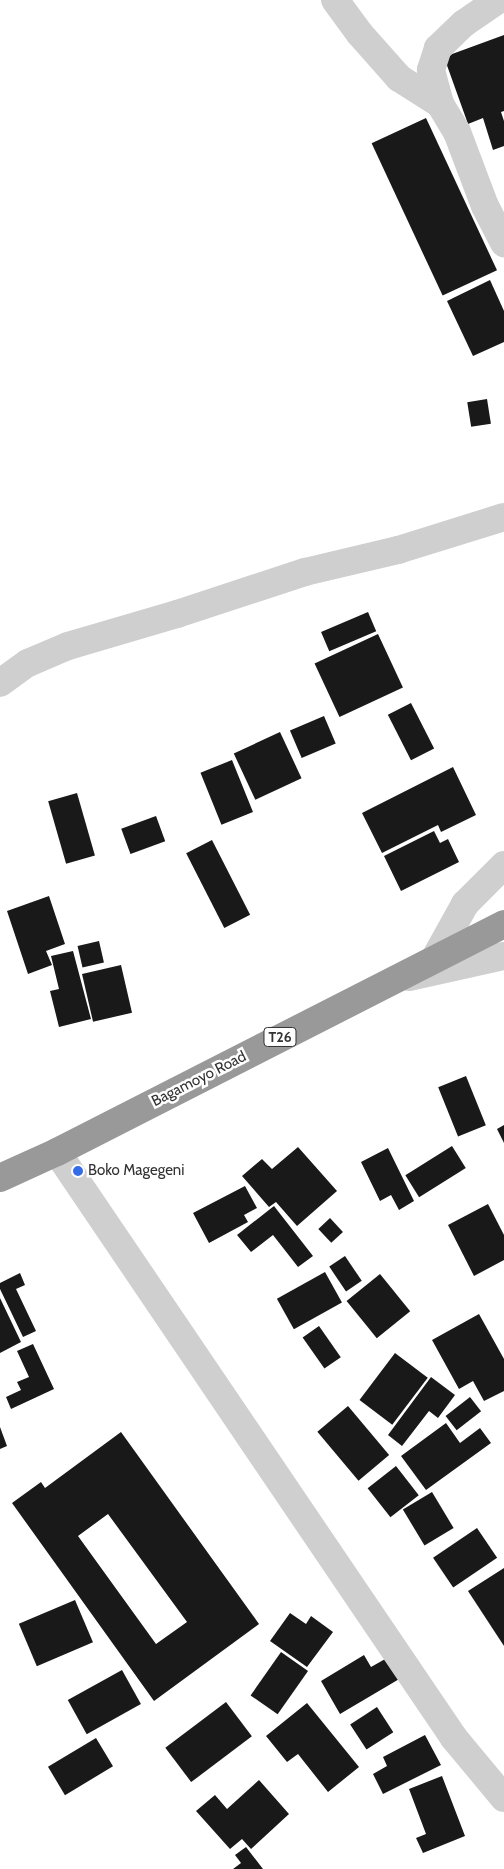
<!DOCTYPE html>
<style>
body{margin:0}
#map{position:relative;width:504px;height:1869px;overflow:hidden;background:#fff;font-family:Cabin,sans-serif}
div>[style]{position:absolute}
[style*='--x']{left:calc(var(--x)*1px);top:calc(var(--y)*1px);width:calc(var(--w)*1px);rotate:calc(var(--a)*1deg)}
.building>*{inset:0;background:#191919;transform-origin:0 0}
.minor>*{height:28px;margin:-14px;padding:0 14px;transform-origin:14px;border-radius:14px;background:#cfcfcf}
.highway>*{height:28px;margin:-14px;padding:0 14px;transform-origin:14px;border-radius:14px;background:#999}
.dots>*{width:14px;height:14px;translate:-50% -50%;box-sizing:border-box;border:2px solid #fff;border-radius:50%}
span{translate:-50% -50%;white-space:nowrap;text-align:center;line-height:1.15;-webkit-text-stroke:5px #fff;paint-order:stroke}
.shield-label span{padding:1px 4px;background:#fff;border:1px solid;border-radius:4px;-webkit-text-stroke-width:0}
.shield-label{font-size:14px;color:#323232;font-weight:700}
.street-label{font-size:15px;color:#323232}
.poi-label{font-size:15px;color:#323232}
.left{translate:0 -50%;text-align:left}
</style>
<div id="map">
<div class="building">
<i style="clip-path:polygon(504px 35px,504px 111px,501px 112px,504px 121px,504px 146px,493px 150px,483px 118px,468px 124px,444px 57px)"></i>
<i style="left:426px;top:118px;width:168px;height:60px;rotate:65deg"></i>
<i style="clip-path:polygon(490px 280px,504px 311px,504px 342px,473px 356px,447px 301px)"></i>
<i style="left:487px;top:399px;width:25px;height:20px;rotate:81deg"></i>
<i style="left:368px;top:612px;width:21px;height:51px;rotate:67deg"></i>
<i style="left:378px;top:634px;width:59px;height:70px;rotate:65deg"></i>
<i style="left:411px;top:703px;width:51px;height:26px;rotate:63deg"></i>
<i style="left:324px;top:716px;width:30px;height:37px;rotate:67deg"></i>
<i style="left:280px;top:732px;width:51px;height:51px;rotate:65deg"></i>
<i style="left:232px;top:760px;width:56px;height:34px;rotate:68deg"></i>
<i style="clip-path:polygon(453px 767px,476px 815px,441px 832px,438px 825px,382px 853px,362px 813px)"></i>
<i style="left:77px;top:793px;width:65px;height:30px;rotate:74deg"></i>
<i style="left:156px;top:816px;width:27px;height:37px;rotate:70deg"></i>
<i style="clip-path:polygon(434px 831px,440px 843px,448px 839px,459px 862px,401px 891px,384px 856px)"></i>
<i style="left:212px;top:840px;width:84px;height:29px;rotate:63deg"></i>
<i style="clip-path:polygon(49px 896px,65px 944px,46px 951px,52px 965px,28px 974px,7px 911px)"></i>
<i style="left:99px;top:941px;width:22px;height:22px;rotate:77deg"></i>
<i style="clip-path:polygon(73px 951px,91px 1019px,59px 1027px,50px 991px,59px 989px,51px 956px)"></i>
<i style="left:121px;top:965px;width:49px;height:40px;rotate:77deg"></i>
<i style="left:466px;top:1076px;width:53px;height:30px;rotate:68deg"></i>
<i style="clip-path:polygon(504px 1125px,504px 1143px,497px 1129px)"></i>
<i style="left:452px;top:1146px;width:26px;height:55px;rotate:58deg"></i>
<i style="clip-path:polygon(298px 1147px,337px 1191px,297px 1226px,276px 1202px,269px 1207px,242px 1176px,262px 1159px,272px 1169px)"></i>
<i style="clip-path:polygon(388px 1148px,414px 1201px,399px 1210px,391px 1195px,380px 1201px,361px 1162px)"></i>
<i style="clip-path:polygon(245px 1186px,257px 1208px,244px 1215px,248px 1222px,209px 1243px,193px 1213px)"></i>
<i style="clip-path:polygon(488px 1204px,504px 1235px,504px 1260px,474px 1276px,448px 1225px)"></i>
<i style="clip-path:polygon(274px 1206px,313px 1256px,298px 1267px,273px 1235px,251px 1252px,237px 1235px)"></i>
<i style="left:330px;top:1218px;width:19px;height:16px;rotate:47deg"></i>
<i style="left:345px;top:1256px;width:30px;height:19px;rotate:56deg"></i>
<i style="left:325px;top:1272px;width:35px;height:55px;rotate:61deg"></i>
<i style="clip-path:polygon(20px 1273px,25px 1285px,16px 1289px,36px 1331px,23px 1337px,0 1289px,0 1283px)"></i>
<i style="left:380px;top:1274px;width:48px;height:43px;rotate:51deg"></i>
<i style="clip-path:polygon(0 1298px,21px 1342px,0 1353px)"></i>
<i style="clip-path:polygon(479px 1314px,504px 1359px,504px 1391px,484px 1401px,473px 1381px,459px 1389px,432px 1340px)"></i>
<i style="left:319px;top:1326px;width:38px;height:20px;rotate:55deg"></i>
<i style="clip-path:polygon(33px 1344px,54px 1389px,11px 1409px,6px 1397px,21px 1390px,17px 1382px,29px 1377px,17px 1351px)"></i>
<i style="left:395px;top:1353px;width:41px;height:59px;rotate:37deg"></i>
<i style="clip-path:polygon(431px 1377px,455px 1395px,438px 1418px,429px 1411px,402px 1446px,388px 1435px)"></i>
<i style="left:470px;top:1397px;width:18px;height:31px;rotate:52deg"></i>
<i style="left:348px;top:1406px;width:64px;height:40px;rotate:50deg"></i>
<i style="clip-path:polygon(446px 1423px,460px 1443px,480px 1428px,491px 1443px,426px 1490px,401px 1456px)"></i>
<i style="clip-path:polygon(0 1427px,7px 1446px,0 1449px)"></i>
<i style="clip-path:polygon(evenodd,121px 1432px,259px 1624px,154px 1701px,12px 1503px,41px 1482px,45px 1488px,121px 1432px,108px 1514px,187px 1622px,156px 1644px,78px 1536px,108px 1514px)"></i>
<i style="left:396px;top:1466px;width:37px;height:36px;rotate:52deg"></i>
<i style="left:432px;top:1492px;width:42px;height:34px;rotate:59deg"></i>
<i style="left:477px;top:1528px;width:36px;height:53px;rotate:56deg"></i>
<i style="clip-path:polygon(504px 1568px,504px 1646px,468px 1591px)"></i>
<i style="left:75px;top:1600px;width:46px;height:61px;rotate:67deg"></i>
<i style="clip-path:polygon(290px 1613px,306px 1624px,311px 1616px,333px 1632px,307px 1667px,270px 1641px)"></i>
<i style="left:281px;top:1652px;width:33px;height:53px;rotate:35deg"></i>
<i style="clip-path:polygon(394px 1654px,406px 1675px,340px 1714px,321px 1681px,364px 1655px,371px 1667px)"></i>
<i style="left:122px;top:1670px;width:39px;height:62px;rotate:61deg"></i>
<i style="left:226px;top:1702px;width:43px;height:76px;rotate:53deg"></i>
<i style="clip-path:polygon(307px 1703px,359px 1767px,328px 1792px,298px 1754px,287px 1762px,266px 1736px)"></i>
<i style="left:377px;top:1707px;width:30px;height:32px;rotate:57deg"></i>
<i style="clip-path:polygon(425px 1735px,441px 1765px,383px 1794px,373px 1774px,387px 1766px,383px 1757px)"></i>
<i style="left:96px;top:1738px;width:33px;height:56px;rotate:59deg"></i>
<i style="clip-path:polygon(442px 1776px,465px 1836px,423px 1853px,416px 1838px,426px 1834px,409px 1789px)"></i>
<i style="clip-path:polygon(259px 1780px,289px 1814px,251px 1849px,242px 1839px,230px 1849px,196px 1811px,215px 1795px,227px 1809px)"></i>
<i style="clip-path:polygon(246px 1847px,263px 1869px,233px 1869px,241px 1863px,235px 1855px)"></i>
</div>
<div class="minor">
<i style="--x:335;--y:0;--w:42;--a:53.7"></i>
<i style="--x:360;--y:34;--w:59;--a:48.4"></i>
<i style="--x:399;--y:78;--w:49;--a:32.4"></i>
<i style="--x:498;--y:0;--w:42;--a:145.6"></i>
<i style="--x:463;--y:24;--w:35;--a:136"></i>
<i style="--x:438;--y:48;--w:23;--a:108"></i>
<i style="--x:431;--y:70;--w:35;--a:75"></i>
<i style="--x:440;--y:104;--w:33;--a:59"></i>
<i style="--x:457;--y:132;--w:79;--a:69.3"></i>
<i style="--x:485;--y:206;--w:42;--a:62.8"></i>
<i style="--x:0;--y:683;--w:34;--a:-36"></i>
<i style="--x:28;--y:663;--w:43;--a:-23"></i>
<i style="--x:68;--y:646;--w:114;--a:-16.4"></i>
<i style="--x:177;--y:614;--w:135;--a:-18.2"></i>
<i style="--x:305;--y:572;--w:96;--a:-13.3"></i>
<i style="--x:398;--y:550;--w:111;--a:-17.3"></i>
<i style="--x:435;--y:958;--w:62;--a:-60.9"></i>
<i style="--x:465;--y:904;--w:55;--a:-45"></i>
<i style="--x:409;--y:977;--w:97;--a:-12.5"></i>
<i style="--x:57;--y:1152;--w:708;--a:55.88"></i>
<i style="--x:454;--y:1738;--w:78;--a:50.2"></i>
</div>
<div class="highway">
<i style="--x:0;--y:1178;--w:63;--a:-24.5"></i>
<i style="--x:57;--y:1152;--w:502;--a:-27.02"></i>
</div>
<div class="dots">
<i style="left:78px;top:1171px;background:#346be9"></i>
</div>
<div class="shield-label">
<span style="left:280px;top:1037px">T26</span>
</div>
<div class="street-label">
<span style="left:199px;top:1079px;rotate:-27deg">Bagamoyo Road</span>
</div>
<div class="poi-label">
<span class="left" style="left:88px;top:1171px">Boko Magegeni</span>
</div>
</div>
